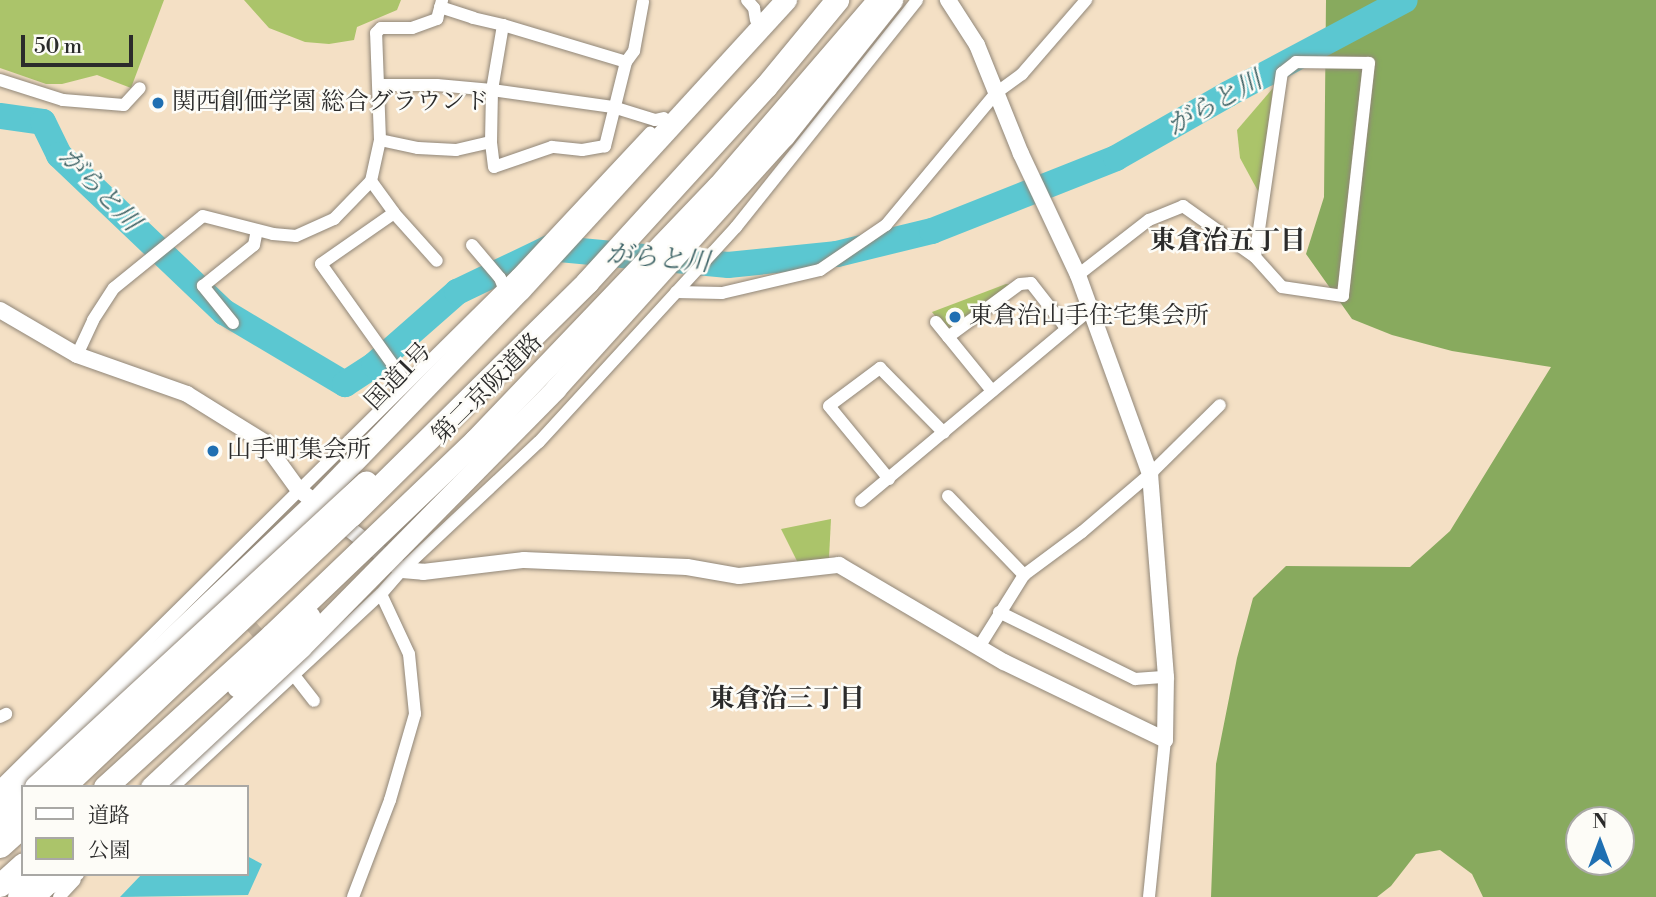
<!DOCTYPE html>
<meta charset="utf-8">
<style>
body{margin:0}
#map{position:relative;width:1656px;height:897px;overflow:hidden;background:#f4e0c5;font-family:"Libre Bodoni","Noto Serif JP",serif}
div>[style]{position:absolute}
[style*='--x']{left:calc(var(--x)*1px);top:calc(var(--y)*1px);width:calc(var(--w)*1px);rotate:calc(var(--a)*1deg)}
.green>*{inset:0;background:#abc46a}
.forest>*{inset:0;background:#88aa5e}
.water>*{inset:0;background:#5bc7d1}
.river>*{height:26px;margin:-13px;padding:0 13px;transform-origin:13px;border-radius:13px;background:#5bc7d1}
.minor-tunnel>*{height:12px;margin-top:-6px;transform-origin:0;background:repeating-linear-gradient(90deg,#ccbca6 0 12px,transparent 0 18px)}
.roads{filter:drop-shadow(0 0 2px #908678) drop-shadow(0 0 2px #908678)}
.minor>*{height:12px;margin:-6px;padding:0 6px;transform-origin:6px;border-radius:6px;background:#fff}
.tertiary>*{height:16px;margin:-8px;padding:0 8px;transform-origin:8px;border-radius:8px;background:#fff}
.trunk>*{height:21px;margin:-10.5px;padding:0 10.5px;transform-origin:10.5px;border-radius:10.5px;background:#fff}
.motorway>*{height:23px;margin:-11.5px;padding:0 11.5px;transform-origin:11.5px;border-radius:11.5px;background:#fff}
.bridges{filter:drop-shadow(0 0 2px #908678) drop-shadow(0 0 2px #908678)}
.trunk-bridge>*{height:21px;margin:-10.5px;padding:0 10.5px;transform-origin:10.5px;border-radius:10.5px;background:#fff}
.motorway-bridge>*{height:23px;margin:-11.5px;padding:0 11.5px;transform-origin:11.5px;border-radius:11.5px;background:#fff}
.dots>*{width:19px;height:19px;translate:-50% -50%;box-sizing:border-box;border:4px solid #fdfcf7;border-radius:50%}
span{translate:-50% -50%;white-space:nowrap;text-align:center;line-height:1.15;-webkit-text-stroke:5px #fdfcf7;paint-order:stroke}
.poi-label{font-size:24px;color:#2b2b2b}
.left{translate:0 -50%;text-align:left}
.street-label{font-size:24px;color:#2b2b2b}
.water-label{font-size:26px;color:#3c6265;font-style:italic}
.neighbourhood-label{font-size:26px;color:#2b2b2b;font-weight:700}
.legend{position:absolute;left:21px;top:785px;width:228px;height:91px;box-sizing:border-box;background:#fdfcf7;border:2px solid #a9a8a5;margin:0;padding:9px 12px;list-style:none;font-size:21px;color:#2b2b2b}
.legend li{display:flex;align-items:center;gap:14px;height:35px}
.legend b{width:35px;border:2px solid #a9a8a5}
.north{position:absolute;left:1565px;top:806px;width:70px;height:70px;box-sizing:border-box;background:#fdfcf7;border:2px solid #a9a8a5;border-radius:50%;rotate:0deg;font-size:19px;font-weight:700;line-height:28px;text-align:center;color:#2b2b2b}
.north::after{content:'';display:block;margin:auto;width:24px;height:32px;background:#1f6fb2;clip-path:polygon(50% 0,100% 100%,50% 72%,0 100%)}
.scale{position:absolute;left:21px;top:35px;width:112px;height:32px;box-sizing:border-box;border:4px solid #2b2b2b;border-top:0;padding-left:9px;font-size:21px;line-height:24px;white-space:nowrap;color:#2b2b2b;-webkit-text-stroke:5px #fdfcf7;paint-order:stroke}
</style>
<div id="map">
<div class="green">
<i style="clip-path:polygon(0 0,164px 0,131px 88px,97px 75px,62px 84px,46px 84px,0 68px)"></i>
<i style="clip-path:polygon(244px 0,401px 0,397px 10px,357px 27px,354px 40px,329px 44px,305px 42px,269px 28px)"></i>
<i style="clip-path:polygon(1273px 88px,1259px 193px,1240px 158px,1237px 130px)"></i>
<i style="clip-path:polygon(1006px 284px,1015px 285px,949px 334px,932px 312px)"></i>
<i style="clip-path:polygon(831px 519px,829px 558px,798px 563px,781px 529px)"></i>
</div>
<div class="forest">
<i style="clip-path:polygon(evenodd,1326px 0,1656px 0,1656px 897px,1483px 897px,1472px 874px,1440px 850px,1416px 854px,1391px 886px,1377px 897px,1211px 897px,1216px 764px,1237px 658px,1253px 598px,1286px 566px,1410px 567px,1450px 531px,1551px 367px,1452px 351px,1392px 335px,1352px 319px,1306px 254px,1324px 197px,1326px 0,1579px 820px,1621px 820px,1621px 862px,1579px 862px,1579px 820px)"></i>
</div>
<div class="water">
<i style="clip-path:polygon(247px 856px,262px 864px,248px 895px,120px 897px,142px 874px,247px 874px)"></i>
</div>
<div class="river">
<i style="--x:0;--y:116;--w:43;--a:7.9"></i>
<i style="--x:43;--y:122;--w:37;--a:64"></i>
<i style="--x:59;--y:155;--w:228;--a:43.6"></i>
<i style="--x:224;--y:312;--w:141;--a:30.8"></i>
<i style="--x:345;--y:384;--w:35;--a:-33"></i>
<i style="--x:374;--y:365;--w:111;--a:-41.3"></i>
<i style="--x:457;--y:292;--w:102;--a:-25.6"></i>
<i style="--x:549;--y:248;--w:180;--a:5.4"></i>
<i style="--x:728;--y:265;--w:110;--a:-5.8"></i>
<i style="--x:837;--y:254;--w:98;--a:-13.6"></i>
<i style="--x:932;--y:231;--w:198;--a:-21.6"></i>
<i style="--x:1116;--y:158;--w:129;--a:-29.7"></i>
<i style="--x:1228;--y:94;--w:200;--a:-28"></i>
</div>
<div class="minor-tunnel">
<i style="--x:240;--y:613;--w:41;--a:48.9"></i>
</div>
<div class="roads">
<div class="minor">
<i style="--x:747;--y:0;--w:11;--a:49"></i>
<i style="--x:754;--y:8;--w:12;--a:81"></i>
<i style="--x:440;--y:7;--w:35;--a:18"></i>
<i style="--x:473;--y:18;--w:31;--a:13"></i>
<i style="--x:503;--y:25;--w:128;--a:16.7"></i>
<i style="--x:626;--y:62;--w:87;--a:104"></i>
<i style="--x:605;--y:146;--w:23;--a:170"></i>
<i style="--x:582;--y:150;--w:30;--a:-174"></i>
<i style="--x:552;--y:147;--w:61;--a:161"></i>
<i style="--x:494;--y:167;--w:25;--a:-97"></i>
<i style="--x:491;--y:142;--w:52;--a:-88.9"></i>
<i style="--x:492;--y:90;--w:66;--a:-80.4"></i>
<i style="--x:626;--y:62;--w:14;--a:-54"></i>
<i style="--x:634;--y:51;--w:50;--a:-79.6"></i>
<i style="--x:0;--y:80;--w:66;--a:17.6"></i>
<i style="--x:63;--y:100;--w:61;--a:4.7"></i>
<i style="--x:124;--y:105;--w:23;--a:-47"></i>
<i style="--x:380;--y:85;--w:57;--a:0"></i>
<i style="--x:437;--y:85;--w:55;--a:5.2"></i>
<i style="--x:492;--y:90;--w:122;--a:8"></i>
<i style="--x:613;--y:107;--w:44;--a:17.2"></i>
<i style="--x:655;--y:120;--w:9;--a:-13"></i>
<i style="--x:380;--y:140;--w:39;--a:12"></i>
<i style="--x:418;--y:148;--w:38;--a:3"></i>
<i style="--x:456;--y:150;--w:36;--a:-13"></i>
<i style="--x:371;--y:181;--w:39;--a:54"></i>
<i style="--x:394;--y:213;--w:89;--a:145.1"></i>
<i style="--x:321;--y:264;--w:146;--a:54.5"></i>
<i style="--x:394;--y:213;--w:64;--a:48.1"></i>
<i style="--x:472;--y:245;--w:43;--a:49.7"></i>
<i style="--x:500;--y:278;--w:11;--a:68"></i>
<i style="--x:1078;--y:275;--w:90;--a:-37.8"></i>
<i style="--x:1149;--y:220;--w:37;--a:-22"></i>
<i style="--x:1183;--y:206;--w:88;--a:35.3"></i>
<i style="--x:1255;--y:257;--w:186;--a:-81.7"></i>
<i style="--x:1282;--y:73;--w:18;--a:-38"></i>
<i style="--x:1296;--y:62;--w:73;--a:0.8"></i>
<i style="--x:1369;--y:63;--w:234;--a:96.4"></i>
<i style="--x:1343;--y:296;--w:62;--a:-171.6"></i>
<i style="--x:1282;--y:287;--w:40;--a:-132"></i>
<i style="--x:676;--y:292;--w:46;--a:1.2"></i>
<i style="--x:722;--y:293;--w:101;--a:-13.2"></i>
<i style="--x:820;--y:270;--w:80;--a:-34.3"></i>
<i style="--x:886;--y:225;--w:172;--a:-50.2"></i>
<i style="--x:996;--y:93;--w:32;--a:-36"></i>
<i style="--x:1022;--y:74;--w:98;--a:-49.1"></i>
<i style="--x:936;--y:322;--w:89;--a:50.9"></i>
<i style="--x:233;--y:323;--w:48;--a:-129"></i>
<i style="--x:203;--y:286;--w:65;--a:-38.8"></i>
<i style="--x:254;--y:245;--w:15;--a:-79"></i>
<i style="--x:948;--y:337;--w:89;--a:-36.4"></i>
<i style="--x:1020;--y:284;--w:11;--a:-5"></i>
<i style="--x:1031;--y:283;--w:58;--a:52"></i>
<i style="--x:77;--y:355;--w:38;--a:-65"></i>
<i style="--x:93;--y:320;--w:38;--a:-57"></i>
<i style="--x:114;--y:288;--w:114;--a:-39"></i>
<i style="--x:203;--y:216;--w:72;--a:14.4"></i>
<i style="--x:273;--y:234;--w:23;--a:5"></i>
<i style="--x:296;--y:236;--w:42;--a:-24.1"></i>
<i style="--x:334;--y:219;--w:53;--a:-45.8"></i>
<i style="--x:371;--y:181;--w:42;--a:-77.6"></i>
<i style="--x:380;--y:140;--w:107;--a:-92.1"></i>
<i style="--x:376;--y:33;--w:7;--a:-45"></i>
<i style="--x:381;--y:28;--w:31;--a:0"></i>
<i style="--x:412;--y:28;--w:27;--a:-20"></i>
<i style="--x:437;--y:19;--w:20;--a:-75"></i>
<i style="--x:889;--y:479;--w:94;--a:-129.4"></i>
<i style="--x:829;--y:406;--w:64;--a:-36.7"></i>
<i style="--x:880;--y:368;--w:91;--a:45.4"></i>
<i style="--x:948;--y:496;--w:110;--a:46.1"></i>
<i style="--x:861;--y:501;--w:300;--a:-39.9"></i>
<i style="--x:999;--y:612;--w:152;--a:26.2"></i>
<i style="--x:1135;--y:679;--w:31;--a:-4"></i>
<i style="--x:979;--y:647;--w:85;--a:-58"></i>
<i style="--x:1024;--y:575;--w:72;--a:-36.6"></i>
<i style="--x:1082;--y:532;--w:89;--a:-40.5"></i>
<i style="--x:1150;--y:474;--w:98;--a:-44.6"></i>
<i style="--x:293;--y:674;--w:34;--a:52"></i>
<i style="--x:0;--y:717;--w:7;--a:-27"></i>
<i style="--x:0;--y:786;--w:727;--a:-44.67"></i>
<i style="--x:517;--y:275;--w:195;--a:-46.9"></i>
<i style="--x:173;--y:787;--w:284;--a:-42.9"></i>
<i style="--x:381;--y:594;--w:32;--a:-49"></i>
<i style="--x:402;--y:570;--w:187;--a:-43.1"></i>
<i style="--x:539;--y:442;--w:292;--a:-47.5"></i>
<i style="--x:736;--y:227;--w:290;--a:-51.4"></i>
<i style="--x:53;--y:887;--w:28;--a:-27"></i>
<i style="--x:59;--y:897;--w:23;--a:-47"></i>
<i style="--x:353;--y:897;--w:104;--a:-69.1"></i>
<i style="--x:390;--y:800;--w:90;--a:-73.8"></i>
<i style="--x:415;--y:714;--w:60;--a:-95.7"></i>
<i style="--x:409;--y:654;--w:66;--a:-115"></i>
<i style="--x:1149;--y:897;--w:158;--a:-84.2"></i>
</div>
<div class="tertiary">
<i style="--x:0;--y:310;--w:89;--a:30.3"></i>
<i style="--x:77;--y:355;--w:117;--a:19.5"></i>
<i style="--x:187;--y:394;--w:91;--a:31.9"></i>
<i style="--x:264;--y:442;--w:58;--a:54.1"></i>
<i style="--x:298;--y:489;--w:132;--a:37.9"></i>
<i style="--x:402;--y:570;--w:21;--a:5"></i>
<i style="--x:423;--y:572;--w:102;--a:-6.8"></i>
<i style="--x:524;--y:560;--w:163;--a:2.5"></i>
<i style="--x:687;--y:567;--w:53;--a:9.8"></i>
<i style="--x:739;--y:576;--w:101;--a:-6.3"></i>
<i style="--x:839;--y:565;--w:191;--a:30.5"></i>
<i style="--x:1004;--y:662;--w:179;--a:25.8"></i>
<i style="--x:1165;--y:740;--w:63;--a:-89.1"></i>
<i style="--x:1166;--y:677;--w:204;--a:-94.5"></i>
<i style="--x:1150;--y:474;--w:212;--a:-109.9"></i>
<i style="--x:1078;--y:275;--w:134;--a:-115.2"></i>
<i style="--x:1021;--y:154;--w:118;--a:-112"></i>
<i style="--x:977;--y:45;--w:54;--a:-122.8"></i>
</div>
<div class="trunk">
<i style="--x:0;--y:801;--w:434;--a:-43.5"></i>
<i style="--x:315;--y:502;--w:295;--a:-46"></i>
<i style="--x:520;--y:290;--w:394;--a:-47.5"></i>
<i style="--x:33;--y:897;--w:34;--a:-43"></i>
</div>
<div class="motorway">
<i style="--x:0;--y:821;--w:32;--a:-44"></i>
<i style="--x:0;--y:846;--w:31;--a:-42"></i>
<i style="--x:0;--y:885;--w:31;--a:-42"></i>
<i style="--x:19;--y:897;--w:32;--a:-46"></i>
</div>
</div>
<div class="bridges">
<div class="trunk-bridge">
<i style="--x:151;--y:787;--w:205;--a:-43"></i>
<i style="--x:301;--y:647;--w:363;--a:-45.4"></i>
<i style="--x:556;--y:388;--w:340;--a:-47.9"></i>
<i style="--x:784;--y:136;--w:174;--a:-51.5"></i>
</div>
<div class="motorway-bridge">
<i style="--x:238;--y:686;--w:63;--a:-40.5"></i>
<i style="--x:286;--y:645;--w:36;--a:-51"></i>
<i style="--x:36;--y:787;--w:449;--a:-42.7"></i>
<i style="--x:63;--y:787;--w:396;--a:-43.4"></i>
<i style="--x:351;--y:515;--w:332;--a:-44.6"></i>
<i style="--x:587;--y:282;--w:265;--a:-47.6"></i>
<i style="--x:766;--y:86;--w:112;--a:-50.5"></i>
<i style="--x:105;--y:787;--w:226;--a:-42.3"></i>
<i style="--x:272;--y:635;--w:281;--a:-43.7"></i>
<i style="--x:475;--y:441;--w:352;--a:-46.3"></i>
<i style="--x:718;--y:187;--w:247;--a:-49.3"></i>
</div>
</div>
<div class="dots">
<i style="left:158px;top:103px;background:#1f6fb2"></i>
<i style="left:955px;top:317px;background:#1f6fb2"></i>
<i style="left:213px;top:451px;background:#1f6fb2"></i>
</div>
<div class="poi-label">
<span class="left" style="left:172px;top:103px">関西創価学園 総合グラウンド</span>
<span class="left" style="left:969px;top:317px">東倉治山手住宅集会所</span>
<span class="left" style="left:227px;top:451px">山手町集会所</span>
</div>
<div class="street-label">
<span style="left:399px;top:377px;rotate:-46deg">国道1号</span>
<span style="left:488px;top:389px;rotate:-45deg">第二京阪道路</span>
</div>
<div class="water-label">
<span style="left:1215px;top:104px;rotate:-29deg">がらと川</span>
<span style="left:99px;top:190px;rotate:46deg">がらと川</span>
<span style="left:658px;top:259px;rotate:5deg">がらと川</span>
</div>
<div class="neighbourhood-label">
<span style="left:1228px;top:242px">東倉治五丁目</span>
<span style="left:787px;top:700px">東倉治三丁目</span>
</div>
<ul class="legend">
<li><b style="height:9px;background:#fff"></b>道路</li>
<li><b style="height:19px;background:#abc46a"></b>公園</li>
</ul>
<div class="north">N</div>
<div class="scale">50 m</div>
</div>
